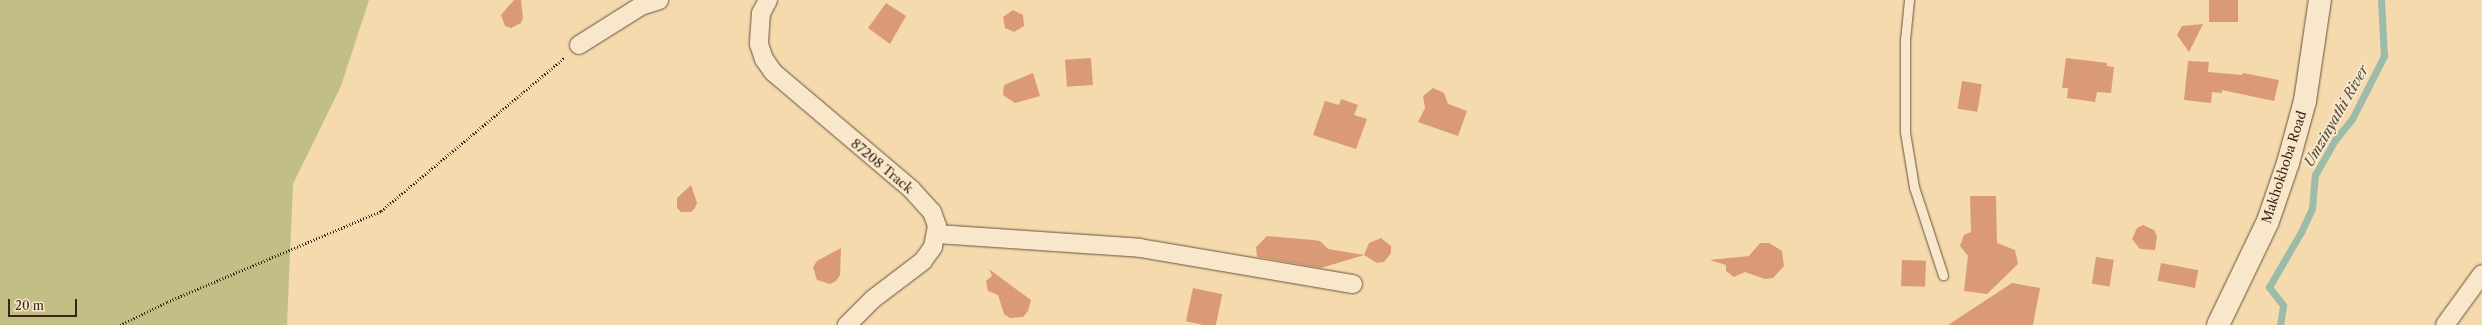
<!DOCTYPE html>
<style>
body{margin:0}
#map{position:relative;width:2482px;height:325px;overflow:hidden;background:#f5daad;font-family:"Libre Caslon Text",serif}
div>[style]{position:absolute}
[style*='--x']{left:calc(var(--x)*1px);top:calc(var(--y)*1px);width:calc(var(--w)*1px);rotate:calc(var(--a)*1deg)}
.green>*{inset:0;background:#c1be86}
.stream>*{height:7px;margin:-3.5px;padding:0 3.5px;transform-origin:3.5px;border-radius:3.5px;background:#9cbba8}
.building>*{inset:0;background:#d99a75;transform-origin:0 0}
.path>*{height:2.5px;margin-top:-1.25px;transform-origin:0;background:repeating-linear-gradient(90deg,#392519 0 1px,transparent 0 3px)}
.roads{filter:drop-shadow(0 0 1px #68523e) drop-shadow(0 0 1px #68523e)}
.lane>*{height:9px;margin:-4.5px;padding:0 4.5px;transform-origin:4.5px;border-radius:4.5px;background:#f8e7ca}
.street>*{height:18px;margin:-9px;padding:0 9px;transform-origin:9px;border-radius:9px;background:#f8e7ca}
.secondary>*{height:22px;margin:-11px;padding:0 11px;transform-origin:11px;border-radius:11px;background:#f8e7ca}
span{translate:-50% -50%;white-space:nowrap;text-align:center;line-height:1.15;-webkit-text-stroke:4px #f8e7ca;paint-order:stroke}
.street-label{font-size:13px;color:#392519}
.water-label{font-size:14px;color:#524a3d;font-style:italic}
.scale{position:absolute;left:8px;top:299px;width:69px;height:18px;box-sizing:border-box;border:2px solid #392519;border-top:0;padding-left:5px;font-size:12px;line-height:14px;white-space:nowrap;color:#392519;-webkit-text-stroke:3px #f8e7ca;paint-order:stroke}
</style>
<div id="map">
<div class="green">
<i style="clip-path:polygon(0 0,369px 0,341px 86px,293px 184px,287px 325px,0 325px)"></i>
</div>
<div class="stream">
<i style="--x:2280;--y:325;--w:20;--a:-81"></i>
<i style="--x:2283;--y:305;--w:23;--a:-128"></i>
<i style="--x:2269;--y:287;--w:64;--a:-59.8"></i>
<i style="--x:2301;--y:232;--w:26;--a:-65"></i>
<i style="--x:2312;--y:208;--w:33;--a:-85"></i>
<i style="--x:2315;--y:175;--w:40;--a:-60.3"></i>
<i style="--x:2335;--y:140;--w:27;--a:-51"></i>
<i style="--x:2352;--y:119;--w:71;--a:-63.1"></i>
<i style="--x:2384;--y:56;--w:56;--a:-93.1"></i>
</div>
<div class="building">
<i style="clip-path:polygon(514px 0,521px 0,523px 18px,521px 23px,511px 28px,505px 26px,501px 15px)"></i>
<i style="left:2209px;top:0;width:29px;height:22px"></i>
<i style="clip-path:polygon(886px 3px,906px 16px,890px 44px,868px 28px)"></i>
<i style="clip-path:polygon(1013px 10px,1023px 15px,1024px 26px,1014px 32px,1005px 28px,1003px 17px)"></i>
<i style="clip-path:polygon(2203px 24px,2189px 52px,2177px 35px,2182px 26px)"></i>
<i style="left:1091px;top:58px;width:27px;height:26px;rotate:86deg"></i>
<i style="clip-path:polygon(2066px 58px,2107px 63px,2107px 66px,2114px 67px,2111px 93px,2097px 92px,2095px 102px,2067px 98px,2068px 88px,2062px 88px)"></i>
<i style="clip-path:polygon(2188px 61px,2209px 62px,2208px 72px,2242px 75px,2243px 73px,2279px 80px,2274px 101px,2222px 90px,2222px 93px,2212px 92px,2211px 103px,2184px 100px)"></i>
<i style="clip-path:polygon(1033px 73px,1040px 96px,1015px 103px,1003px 95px,1004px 85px)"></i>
<i style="left:1962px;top:81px;width:20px;height:28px;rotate:9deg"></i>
<i style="clip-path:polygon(1433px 88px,1444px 93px,1448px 104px,1467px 111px,1458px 136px,1418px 122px,1425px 108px,1423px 96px)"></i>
<i style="clip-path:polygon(1341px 99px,1358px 105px,1354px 115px,1367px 119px,1356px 149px,1313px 135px,1325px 101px,1339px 105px)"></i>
<i style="clip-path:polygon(691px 185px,697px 203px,695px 208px,691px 212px,681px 212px,677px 208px,677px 198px)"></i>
<i style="clip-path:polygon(1970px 196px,1996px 196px,1997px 243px,2015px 250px,2018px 264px,1987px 294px,1964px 291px,1968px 256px,1960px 246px,1964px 235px,1971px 232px)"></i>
<i style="clip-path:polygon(2143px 225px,2154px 230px,2157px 236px,2155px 250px,2140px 249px,2132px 239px,2137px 228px)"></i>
<i style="clip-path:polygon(1267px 236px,1313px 240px,1320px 241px,1328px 249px,1364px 255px,1369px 243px,1381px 238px,1391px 246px,1391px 253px,1384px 262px,1377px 263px,1364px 255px,1321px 268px,1257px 257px,1256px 247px)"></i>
<i style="clip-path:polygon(1760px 243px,1769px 243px,1782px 251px,1784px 266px,1773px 278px,1765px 279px,1745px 272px,1734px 277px,1726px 271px,1726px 265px,1710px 260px,1749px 256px)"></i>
<i style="clip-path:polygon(841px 248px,840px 275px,836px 281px,830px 284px,817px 280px,813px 267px,817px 261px)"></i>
<i style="left:2096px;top:257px;width:18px;height:27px;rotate:9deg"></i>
<i style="left:1902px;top:260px;width:24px;height:26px;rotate:2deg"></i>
<i style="left:2161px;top:263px;width:38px;height:18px;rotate:11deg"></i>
<i style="clip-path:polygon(989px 269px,1031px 300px,1028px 311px,1023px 317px,1010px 318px,1004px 314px,998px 295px,988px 291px,986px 281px,992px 276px)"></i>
<i style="clip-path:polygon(2012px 283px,2040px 288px,2033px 325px,1948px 325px)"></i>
<i style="left:1193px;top:288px;width:30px;height:34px;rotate:12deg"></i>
</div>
<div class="path">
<i style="--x:120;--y:325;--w:52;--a:-26.1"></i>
<i style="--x:167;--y:302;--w:233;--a:-23"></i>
<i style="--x:381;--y:211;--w:239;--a:-39.9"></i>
</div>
<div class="roads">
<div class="lane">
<i style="--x:1909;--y:0;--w:40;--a:95.7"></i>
<i style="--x:1905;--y:40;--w:92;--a:90"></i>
<i style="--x:1905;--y:132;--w:56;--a:80.7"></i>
<i style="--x:1914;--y:187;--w:93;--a:71.8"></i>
</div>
<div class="street">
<i style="--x:768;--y:0;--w:15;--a:118"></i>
<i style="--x:761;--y:13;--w:31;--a:94"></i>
<i style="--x:759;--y:44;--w:16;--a:72"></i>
<i style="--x:764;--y:59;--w:16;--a:55"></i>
<i style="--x:773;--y:72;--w:182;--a:40.3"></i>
<i style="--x:912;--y:190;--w:30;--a:48"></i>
<i style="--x:932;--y:212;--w:15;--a:70"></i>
<i style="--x:937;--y:226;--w:21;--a:101"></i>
<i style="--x:933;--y:247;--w:17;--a:126"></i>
<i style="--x:923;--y:261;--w:63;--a:142.8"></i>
<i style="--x:873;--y:299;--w:37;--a:135"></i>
<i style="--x:579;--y:45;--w:73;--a:-32.2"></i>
<i style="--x:641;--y:6;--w:19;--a:-18"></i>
<i style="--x:937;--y:234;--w:203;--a:3.9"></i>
<i style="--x:1140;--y:248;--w:216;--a:9.6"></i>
<i style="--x:2445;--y:325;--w:63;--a:-54"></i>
</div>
<div class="secondary">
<i style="--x:2218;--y:325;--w:115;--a:-64.3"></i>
<i style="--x:2268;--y:221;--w:61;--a:-71"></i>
<i style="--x:2288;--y:163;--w:64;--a:-74.7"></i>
<i style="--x:2305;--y:101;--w:102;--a:-81.6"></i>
</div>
</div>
<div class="street-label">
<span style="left:882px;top:166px;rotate:40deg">87208 Track</span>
<span style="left:2284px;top:167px;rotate:-72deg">Makhokhoba Road</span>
</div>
<div class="water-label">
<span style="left:2336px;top:116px;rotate:-60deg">Umzinyathi River</span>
</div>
<div class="scale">20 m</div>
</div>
